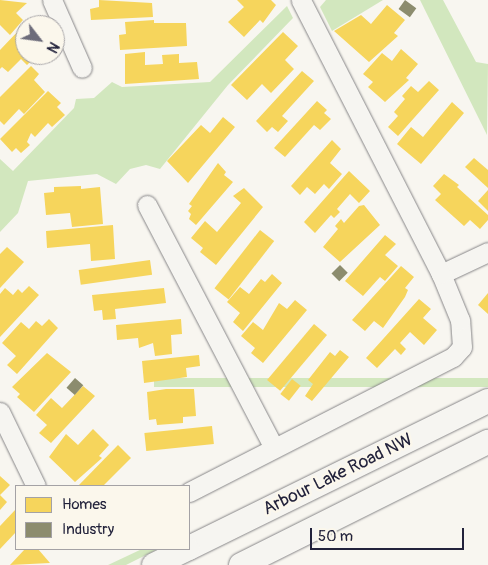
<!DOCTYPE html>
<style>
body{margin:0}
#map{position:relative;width:488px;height:565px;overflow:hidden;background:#f8f6f0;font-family:Pangolin,sans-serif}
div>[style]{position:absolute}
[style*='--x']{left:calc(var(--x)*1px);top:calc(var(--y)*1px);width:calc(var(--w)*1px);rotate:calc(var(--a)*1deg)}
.green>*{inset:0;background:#d2e7be;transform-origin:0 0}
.homes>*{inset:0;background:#f6d55c;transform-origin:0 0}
.industry>*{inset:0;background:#8c8c6e;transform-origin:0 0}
.roads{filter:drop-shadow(0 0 1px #878688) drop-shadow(0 0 1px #878688)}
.minor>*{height:19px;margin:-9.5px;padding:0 9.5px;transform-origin:9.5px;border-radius:9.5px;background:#f6f5f1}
.tertiary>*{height:24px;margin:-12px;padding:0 12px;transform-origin:12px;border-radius:12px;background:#f6f5f1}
span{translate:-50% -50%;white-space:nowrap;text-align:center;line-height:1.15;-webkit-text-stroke:5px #fbf7ec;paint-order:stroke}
.street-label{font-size:18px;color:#22223b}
.legend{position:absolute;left:15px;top:485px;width:175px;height:65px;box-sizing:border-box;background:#fbf7ec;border:1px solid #a4a2a5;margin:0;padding:6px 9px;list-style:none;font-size:15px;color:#22223b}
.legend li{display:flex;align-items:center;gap:10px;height:25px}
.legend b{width:25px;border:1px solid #a4a2a5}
.north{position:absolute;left:15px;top:15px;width:50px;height:50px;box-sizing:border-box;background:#fbf7ec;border:1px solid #a4a2a5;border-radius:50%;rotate:120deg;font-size:14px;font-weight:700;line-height:20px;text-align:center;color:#22223b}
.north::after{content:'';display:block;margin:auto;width:18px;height:22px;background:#6d6c7a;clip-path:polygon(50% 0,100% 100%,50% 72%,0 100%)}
.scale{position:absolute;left:310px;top:528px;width:154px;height:22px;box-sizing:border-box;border:2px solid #22223b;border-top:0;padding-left:6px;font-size:15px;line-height:18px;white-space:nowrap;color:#22223b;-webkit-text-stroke:4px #fbf7ec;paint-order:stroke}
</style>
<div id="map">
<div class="green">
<i style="clip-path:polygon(326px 0,383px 0,332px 31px,320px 7px)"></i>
<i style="clip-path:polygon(420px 0,443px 0,476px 62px,488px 64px,487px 135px)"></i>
<i style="clip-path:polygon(287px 6px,293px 18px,228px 85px,160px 169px,146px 165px,130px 169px,116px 184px,97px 174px,28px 181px,18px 213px,0 232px,0 159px,13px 171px,74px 108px,76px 99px,94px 98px,112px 82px,122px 87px,210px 82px)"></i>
<i style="left:488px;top:378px;width:9px;height:334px;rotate:90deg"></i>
<i style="clip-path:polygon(142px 549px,158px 549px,126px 565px,108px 565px)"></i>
</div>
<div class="homes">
<i style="clip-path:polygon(0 0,27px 3px,16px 13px,23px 20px,10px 35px,0 25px)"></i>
<i style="clip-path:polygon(99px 0,152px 3px,153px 17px,91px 20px,90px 9px,99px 7px)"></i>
<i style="clip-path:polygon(237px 0,271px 0,276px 5px,263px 23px,260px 20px,244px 37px,228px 22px,244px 7px)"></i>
<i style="clip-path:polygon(387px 5px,405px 20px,394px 33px,398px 36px,369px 62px,334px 31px,361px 15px,371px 24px)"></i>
<i style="clip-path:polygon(154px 20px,154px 23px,186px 23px,187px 46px,120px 50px,119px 35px,126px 34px,125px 22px)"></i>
<i style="clip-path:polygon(21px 28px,25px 29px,25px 55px,37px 55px,27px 65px,21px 59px,8px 72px,2px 67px,0 69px,0 50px)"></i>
<i style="clip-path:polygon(283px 32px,298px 46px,285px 60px,294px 69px,271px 93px,262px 84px,247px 100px,231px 85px)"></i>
<i style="clip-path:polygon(401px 49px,418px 64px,406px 78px,409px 80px,385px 102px,368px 87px,373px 82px,363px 74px,382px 53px,392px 61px)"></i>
<i style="clip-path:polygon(145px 52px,145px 65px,163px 64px,162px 55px,179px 54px,179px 63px,197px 62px,199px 79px,125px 84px,125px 54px)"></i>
<i style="clip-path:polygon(31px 66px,39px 74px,34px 80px,45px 92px,24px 114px,19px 109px,4px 125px,0 121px,0 97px)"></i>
<i style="clip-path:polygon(302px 71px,314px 81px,282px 116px,288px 121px,278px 132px,272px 127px,267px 132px,256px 121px)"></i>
<i style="clip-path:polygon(429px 81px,439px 90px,398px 136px,388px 127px,398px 116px,394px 112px,405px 99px,402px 96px,411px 86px,418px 92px)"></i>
<i style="clip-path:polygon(48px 91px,61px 103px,57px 107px,65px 115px,52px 127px,48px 123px,35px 137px,31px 133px,27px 142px,30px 145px,21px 153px,16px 148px,12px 152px,0 139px)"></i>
<i style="clip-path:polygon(317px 101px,327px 110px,324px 113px,331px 119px,320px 130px,314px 125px,285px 157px,274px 148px)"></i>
<i style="clip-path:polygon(452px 102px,464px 113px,421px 164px,397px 144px,411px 127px,423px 137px)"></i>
<i style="clip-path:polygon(223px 117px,235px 127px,188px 183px,167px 161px,201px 125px,210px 133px)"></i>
<i style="clip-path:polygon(332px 140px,341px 149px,330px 163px,342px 174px,329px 189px,324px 184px,315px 194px,307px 187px,300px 195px,291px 186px)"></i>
<i style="clip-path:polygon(474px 158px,488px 170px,488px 188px,465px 167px)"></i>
<i style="clip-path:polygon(218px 163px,226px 172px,224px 175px,233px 182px,196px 225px,189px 219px,191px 214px,188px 211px,192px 206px,189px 204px)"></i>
<i style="clip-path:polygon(349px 171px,370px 191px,359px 203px,350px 194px,337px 209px,340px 212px,334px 218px,331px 215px,315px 233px,304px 222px)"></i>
<i style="clip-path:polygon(444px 174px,459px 185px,457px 187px,488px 215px,488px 220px,480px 229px,470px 220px,464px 226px,435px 200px,441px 194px,433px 186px)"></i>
<i style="clip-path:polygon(81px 186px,81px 189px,100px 187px,103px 224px,72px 227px,70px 213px,46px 215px,44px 193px,54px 192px,54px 187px)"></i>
<i style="clip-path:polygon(244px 188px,263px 207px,216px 265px,200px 252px,203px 248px,191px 238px,205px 221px,217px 232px,241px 203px,233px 196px)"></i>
<i style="clip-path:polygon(488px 190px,488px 211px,478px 201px)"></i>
<i style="clip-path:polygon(364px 205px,380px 225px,340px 262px,323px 247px,338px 229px,335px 226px,341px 219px,344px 223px,359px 206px)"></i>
<i style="clip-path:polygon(113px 225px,115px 259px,91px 261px,90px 244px,47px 248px,46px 231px)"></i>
<i style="left:260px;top:230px;width:18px;height:74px;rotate:38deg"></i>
<i style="clip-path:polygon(385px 235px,396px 244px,385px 255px,398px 266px,385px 281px,380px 277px,363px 296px,345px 281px)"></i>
<i style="clip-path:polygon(7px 247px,24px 262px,0 288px,0 254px)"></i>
<i style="left:150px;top:260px;width:15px;height:72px;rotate:82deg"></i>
<i style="clip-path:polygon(401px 266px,414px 277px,405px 288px,408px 290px,405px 297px,383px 328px,374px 321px,365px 331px,352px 320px)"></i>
<i style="clip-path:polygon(272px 274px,282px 283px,243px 331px,233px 322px,240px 313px,227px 302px,240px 287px,249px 294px,261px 279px,265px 282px)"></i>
<i style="clip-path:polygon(29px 286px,39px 295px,0 337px,0 294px,5px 288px,13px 295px,18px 289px,22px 293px)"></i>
<i style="clip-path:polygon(164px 288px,166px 303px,115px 309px,116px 319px,103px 320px,102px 310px,94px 311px,92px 295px)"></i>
<i style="clip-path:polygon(488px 293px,488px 314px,478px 305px)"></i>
<i style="clip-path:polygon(419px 299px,431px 309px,423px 318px,437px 330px,424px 345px,410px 332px,400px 343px,406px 349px,401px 355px,395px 349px,377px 368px,366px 358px)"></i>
<i style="clip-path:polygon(295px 300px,307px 310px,263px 363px,251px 353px,255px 348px,241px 336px,253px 322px,263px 330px,279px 303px,287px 309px)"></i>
<i style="clip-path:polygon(49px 319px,58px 328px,17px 374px,7px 365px,16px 356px,2px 343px,21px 322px,29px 329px,36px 321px,42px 326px)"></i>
<i style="clip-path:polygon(181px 319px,182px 334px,171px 335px,172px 354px,155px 356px,153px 343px,139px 348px,138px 338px,117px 340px,116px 325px)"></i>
<i style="left:314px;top:324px;width:17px;height:73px;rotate:40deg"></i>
<i style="clip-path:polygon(340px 350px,349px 357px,312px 401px,305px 396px,313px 384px,308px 380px,330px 352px,335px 356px)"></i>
<i style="clip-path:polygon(47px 353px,71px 372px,34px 412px,17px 397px,20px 394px,12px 387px)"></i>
<i style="clip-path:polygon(199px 355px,200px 366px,186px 368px,187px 377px,144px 383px,142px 361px)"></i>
<i style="left:292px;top:379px;width:11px;height:19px;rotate:38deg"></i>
<i style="clip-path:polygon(83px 386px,95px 396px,51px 443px,39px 433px,47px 425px,36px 415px,51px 398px,62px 408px)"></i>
<i style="clip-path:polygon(166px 389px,194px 389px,196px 416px,183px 417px,183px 423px,157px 425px,156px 419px,149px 420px,147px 392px)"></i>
<i style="left:212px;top:426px;width:18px;height:68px;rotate:84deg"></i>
<i style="clip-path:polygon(93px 429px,109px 445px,99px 456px,102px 458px,75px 482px,49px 457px,66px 434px,78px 445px)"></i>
<i style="clip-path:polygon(118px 445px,131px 458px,103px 486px,78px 486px)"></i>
<i style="clip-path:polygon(0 476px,10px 485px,0 495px,7px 502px,0 510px)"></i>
<i style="clip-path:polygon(16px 509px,16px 532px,0 549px,0 526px)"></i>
<i style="clip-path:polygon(25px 549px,38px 549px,50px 563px,10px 565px)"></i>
</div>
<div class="industry">
<i style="left:405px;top:0;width:14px;height:11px;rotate:36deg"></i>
<i style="left:340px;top:265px;width:11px;height:12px;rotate:45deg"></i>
<i style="left:75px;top:378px;width:11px;height:13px;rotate:41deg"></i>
</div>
<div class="roads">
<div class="minor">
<i style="--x:52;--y:0;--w:74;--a:66.2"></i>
<i style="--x:147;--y:205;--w:274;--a:62.4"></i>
<i style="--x:441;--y:274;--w:52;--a:-25.1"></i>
<i style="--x:0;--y:412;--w:82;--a:64.1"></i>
<i style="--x:189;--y:492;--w:297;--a:-27.1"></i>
<i style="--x:453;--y:357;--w:13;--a:-48"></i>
<i style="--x:462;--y:347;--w:27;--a:-94"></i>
<i style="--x:460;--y:320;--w:50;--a:-112.4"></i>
<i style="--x:441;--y:274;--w:308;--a:-117.1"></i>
</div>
<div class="tertiary">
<i style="--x:189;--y:548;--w:333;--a:-26.2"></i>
<i style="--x:154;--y:565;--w:37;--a:-26"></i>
<i style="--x:241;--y:565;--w:276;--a:-26.5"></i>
</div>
</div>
<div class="street-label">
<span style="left:338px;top:475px;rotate:-26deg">Arbour Lake Road NW</span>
</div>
<ul class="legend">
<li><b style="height:14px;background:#f6d55c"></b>Homes</li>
<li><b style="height:14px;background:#8c8c6e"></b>Industry</li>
</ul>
<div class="north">N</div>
<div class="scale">50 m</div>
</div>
